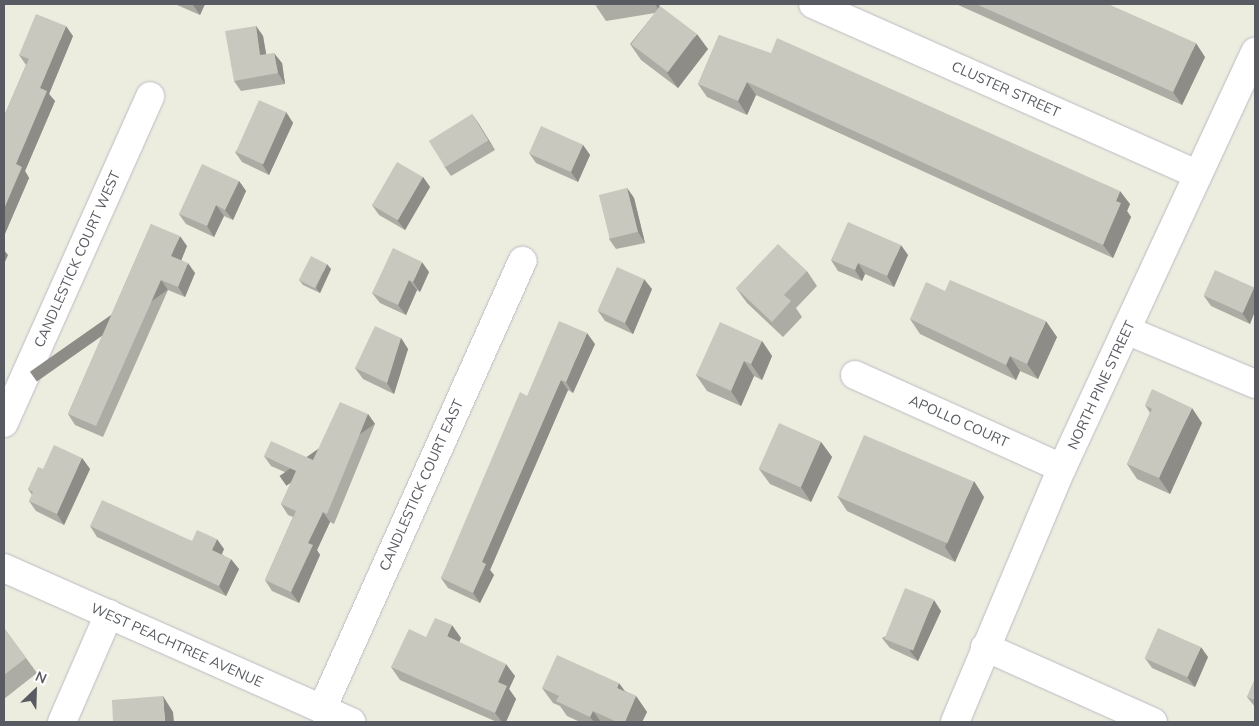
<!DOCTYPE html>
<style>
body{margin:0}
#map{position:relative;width:1259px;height:726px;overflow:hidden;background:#ececdf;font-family:Mulish,sans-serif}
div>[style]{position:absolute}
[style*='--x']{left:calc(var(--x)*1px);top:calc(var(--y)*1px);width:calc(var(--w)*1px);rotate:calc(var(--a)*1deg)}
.roads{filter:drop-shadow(0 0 1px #babcc2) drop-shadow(0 0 1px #babcc2)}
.minor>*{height:28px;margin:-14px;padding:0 14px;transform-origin:14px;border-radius:14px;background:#fff}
.wall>*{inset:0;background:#adaca4}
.shaded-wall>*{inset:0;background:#8d8c86;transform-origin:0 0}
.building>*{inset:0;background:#c9c8bf;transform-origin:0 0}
span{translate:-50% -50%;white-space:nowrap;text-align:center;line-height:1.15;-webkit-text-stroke:4px #fff;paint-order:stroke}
.street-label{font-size:14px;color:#585b61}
.frame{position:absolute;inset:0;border:5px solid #585b61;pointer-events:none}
.north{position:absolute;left:10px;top:666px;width:50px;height:50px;-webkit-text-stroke:4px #fff;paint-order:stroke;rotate:24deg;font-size:14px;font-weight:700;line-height:20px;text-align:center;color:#585b61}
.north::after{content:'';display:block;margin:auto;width:18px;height:22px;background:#585b61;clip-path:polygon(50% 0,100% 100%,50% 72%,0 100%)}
</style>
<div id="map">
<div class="roads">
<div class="minor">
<i style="--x:813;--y:4;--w:421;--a:23.9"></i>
<i style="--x:1126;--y:330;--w:140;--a:22.7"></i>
<i style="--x:855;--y:375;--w:227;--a:24.2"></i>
<i style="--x:4;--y:423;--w:358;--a:-65.9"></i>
<i style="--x:4;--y:568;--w:380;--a:23.9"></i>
<i style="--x:985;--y:647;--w:184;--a:24.1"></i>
<i style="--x:322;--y:709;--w:491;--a:-65.9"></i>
<i style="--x:62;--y:722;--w:118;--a:-66.5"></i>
<i style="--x:955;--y:722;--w:276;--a:-67.2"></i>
<i style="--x:1062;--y:468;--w:459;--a:-65.1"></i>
</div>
</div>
<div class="wall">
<i style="clip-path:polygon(176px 4px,205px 4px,200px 15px,177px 5px)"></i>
<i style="clip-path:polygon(595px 4px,659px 4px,660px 7px,708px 49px,678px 88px,641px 60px,630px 44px,655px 13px,606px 21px,596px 6px)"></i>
<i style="clip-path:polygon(956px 4px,1108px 4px,1205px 57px,1182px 105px)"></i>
<i style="clip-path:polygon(256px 26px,263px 36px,266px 54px,282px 63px,285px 84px,241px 91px,234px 81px)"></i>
<i style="clip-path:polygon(719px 35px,1130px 204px,1127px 211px,1131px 217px,1113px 258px,756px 95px,747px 115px,707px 97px,698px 84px)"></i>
<i style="clip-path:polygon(73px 36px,49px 94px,55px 101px,25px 171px,29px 178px,4px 236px,4px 116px,26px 65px,19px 55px)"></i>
<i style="clip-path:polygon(286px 112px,293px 123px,269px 175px,242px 162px,235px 152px)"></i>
<i style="clip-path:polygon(472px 114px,495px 150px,451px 176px,444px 166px)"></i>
<i style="clip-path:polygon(583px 145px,590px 155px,578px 182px,536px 163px,529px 153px)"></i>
<i style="clip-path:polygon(423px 177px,430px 187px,405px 230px,379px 215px,372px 205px)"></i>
<i style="clip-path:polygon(239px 181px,246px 191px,233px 220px,224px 216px,214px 237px,186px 224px,179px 214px)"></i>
<i style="clip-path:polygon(627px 188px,634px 198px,645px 243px,616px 249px,609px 239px)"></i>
<i style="clip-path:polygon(151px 224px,187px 246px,181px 260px,195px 273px,185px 297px,168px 290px,103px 437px,75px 425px,68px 414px)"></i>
<i style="clip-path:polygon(908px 255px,894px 287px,865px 274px,862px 281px,838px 271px,831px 260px)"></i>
<i style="clip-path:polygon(331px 269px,320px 293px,303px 285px,299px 280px)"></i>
<i style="clip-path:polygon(807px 271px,817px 286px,796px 308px,802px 317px,783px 337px,747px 303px,736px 288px)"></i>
<i style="clip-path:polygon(429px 272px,420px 292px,417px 290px,406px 315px,380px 303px,372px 293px)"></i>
<i style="clip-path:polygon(1254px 287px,1255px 289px,1255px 311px,1250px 324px,1211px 306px,1204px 296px)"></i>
<i style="clip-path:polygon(652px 289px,633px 334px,605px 321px,598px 311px)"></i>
<i style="clip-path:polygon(945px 291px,1057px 337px,1038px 379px,1020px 371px,1016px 380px,920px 334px,910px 319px)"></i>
<i style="clip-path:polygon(401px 338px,408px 349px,394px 394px,363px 379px,355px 368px)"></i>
<i style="clip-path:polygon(762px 341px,772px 356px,762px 380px,754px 376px,741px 406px,707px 391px,696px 375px)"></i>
<i style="clip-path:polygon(595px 344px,573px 393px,568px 390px,490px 570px,494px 575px,480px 603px,448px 588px,441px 578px,527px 396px)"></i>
<i style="clip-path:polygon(1145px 405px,1202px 423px,1170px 494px,1137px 479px,1127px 464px,1150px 413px)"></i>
<i style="clip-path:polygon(368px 414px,375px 424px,334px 524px,330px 522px,317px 550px,320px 555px,299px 603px,272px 591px,265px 580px,293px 517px,288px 515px,281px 504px,294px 476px,271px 466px,264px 456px,313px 460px)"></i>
<i style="clip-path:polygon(821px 442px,832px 457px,811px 502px,770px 484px,759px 469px)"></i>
<i style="clip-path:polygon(82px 458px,90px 469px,64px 525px,36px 511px,29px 501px,32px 495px,28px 489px,43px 469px)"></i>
<i style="clip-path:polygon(837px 496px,984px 497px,955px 562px,847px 511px)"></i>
<i style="clip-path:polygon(90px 526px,192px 541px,224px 549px,222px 554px,239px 569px,226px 596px,97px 537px)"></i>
<i style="clip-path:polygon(941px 611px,918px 661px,890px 648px,882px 638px)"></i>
<i style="clip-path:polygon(4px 628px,37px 673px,4px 699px)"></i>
<i style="clip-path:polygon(426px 637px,461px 638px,459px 642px,515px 676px,509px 689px,516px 699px,506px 722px,497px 722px,400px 680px,391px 667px)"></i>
<i style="clip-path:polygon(1208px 657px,1195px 687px,1152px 668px,1145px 658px)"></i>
<i style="clip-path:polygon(1255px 679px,1255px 707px,1247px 697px)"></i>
<i style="clip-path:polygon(542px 688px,625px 691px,636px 696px,647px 712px,642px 722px,580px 722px,567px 716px,560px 706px,553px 703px)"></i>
</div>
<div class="shaded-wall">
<i style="clip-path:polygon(193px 4px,205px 4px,200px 15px,193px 5px)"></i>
<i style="clip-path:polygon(655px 4px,659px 4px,660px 12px)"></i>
<i style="clip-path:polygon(66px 26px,73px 36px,49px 94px,55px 101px,25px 171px,29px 178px,4px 236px,4px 209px,16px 164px,40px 88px)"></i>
<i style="clip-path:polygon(256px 26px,263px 36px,268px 65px,260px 55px)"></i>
<i style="clip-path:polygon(697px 34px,708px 49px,678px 88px,667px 73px)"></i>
<i style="clip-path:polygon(1196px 43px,1205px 57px,1182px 105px,1173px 92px)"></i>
<i style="clip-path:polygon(274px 53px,282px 63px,285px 84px,278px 73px)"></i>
<i style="clip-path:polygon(747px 82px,756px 95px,747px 115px,738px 101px)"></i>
<i style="clip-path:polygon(286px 112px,293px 123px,269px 175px,262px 164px)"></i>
<i style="clip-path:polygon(472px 114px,479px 124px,495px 150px,488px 140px)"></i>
<i style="clip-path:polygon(583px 145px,590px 155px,578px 182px,571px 172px)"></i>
<i style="clip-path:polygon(423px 177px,430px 187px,405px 230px,397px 220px)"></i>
<i style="clip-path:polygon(239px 181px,246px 191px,233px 220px,225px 210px)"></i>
<i style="clip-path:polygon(627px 188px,634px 198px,645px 243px,638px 232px)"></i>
<i style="clip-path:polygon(1120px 191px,1130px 204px,1127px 211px,1131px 217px,1113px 258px,1103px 245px,1116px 201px)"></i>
<i style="clip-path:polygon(216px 205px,224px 216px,214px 237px,207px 226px)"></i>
<i style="clip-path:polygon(180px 236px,187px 246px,179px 266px,171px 256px)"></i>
<i style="clip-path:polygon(901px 245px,908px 255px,894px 287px,887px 276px)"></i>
<i style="clip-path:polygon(4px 250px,8px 255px,4px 264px)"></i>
<i style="clip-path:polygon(422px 262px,429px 272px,420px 292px,413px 282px)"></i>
<i style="clip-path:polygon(188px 263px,195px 273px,185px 297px,178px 287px)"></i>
<i style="clip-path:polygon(858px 263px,865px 274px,862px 281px,855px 270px)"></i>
<i style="clip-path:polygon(327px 264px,331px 269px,320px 293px,316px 288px)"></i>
<i style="clip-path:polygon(644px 279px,652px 289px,633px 334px,625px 323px)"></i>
<i style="left:161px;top:280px;width:12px;height:160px;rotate:55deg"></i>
<i style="clip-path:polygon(409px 280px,417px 290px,406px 315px,398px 305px)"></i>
<i style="clip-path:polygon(1254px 287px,1255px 289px,1255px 311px,1250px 324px,1242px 313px)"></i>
<i style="clip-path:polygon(1046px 321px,1057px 337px,1038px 379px,1027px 364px)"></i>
<i style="clip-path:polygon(587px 333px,595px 344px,573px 393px,566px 382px)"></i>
<i style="clip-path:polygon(401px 338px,408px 349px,394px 394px,387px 383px)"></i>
<i style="clip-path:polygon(762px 341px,772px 356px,762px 380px,751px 364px)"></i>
<i style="clip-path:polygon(1010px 356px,1020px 371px,1016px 380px,1006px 365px)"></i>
<i style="clip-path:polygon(744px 361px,754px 376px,741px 406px,731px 391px)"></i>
<i style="clip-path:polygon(561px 380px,568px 390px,490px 570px,494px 575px,480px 603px,473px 593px,482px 562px)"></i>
<i style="clip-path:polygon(1192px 408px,1202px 423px,1170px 494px,1159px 478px)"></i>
<i style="left:368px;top:414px;width:12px;height:108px;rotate:55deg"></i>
<i style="clip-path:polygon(821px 442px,832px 457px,811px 502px,801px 487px)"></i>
<i style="clip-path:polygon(82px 458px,90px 469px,64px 525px,57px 514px)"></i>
<i style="clip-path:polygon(974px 481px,984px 497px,955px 562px,945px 547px)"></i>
<i style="clip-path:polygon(323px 512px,330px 522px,317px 550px,320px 555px,299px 603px,291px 592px,308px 543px)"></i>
<i style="clip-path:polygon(217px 539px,224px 549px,219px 560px,212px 550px)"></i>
<i style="clip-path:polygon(231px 559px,239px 569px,226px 596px,219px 586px)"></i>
<i style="clip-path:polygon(934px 600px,941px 611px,918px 661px,910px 651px)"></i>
<i style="clip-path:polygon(452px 625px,461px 638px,456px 649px,447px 636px)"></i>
<i style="clip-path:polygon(1201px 647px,1208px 657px,1195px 687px,1187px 677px)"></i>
<i style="clip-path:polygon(506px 664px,515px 676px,509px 689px,516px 699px,506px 722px,502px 722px,495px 713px,498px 682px)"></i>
<i style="clip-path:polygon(619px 683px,630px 698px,617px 688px)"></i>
<i style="clip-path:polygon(163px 696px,173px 712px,174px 722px,165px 722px)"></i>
<i style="clip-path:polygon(636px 696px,647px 712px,642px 722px,625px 722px)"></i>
<i style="clip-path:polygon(593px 711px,601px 722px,594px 722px,590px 717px)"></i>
</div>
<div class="building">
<i style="clip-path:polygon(595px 4px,609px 4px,596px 6px)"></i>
<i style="clip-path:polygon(976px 4px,1108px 4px,1196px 43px,1173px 92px)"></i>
<i style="left:660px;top:6px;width:46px;height:48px;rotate:37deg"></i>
<i style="clip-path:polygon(36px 14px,66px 26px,40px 88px,47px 91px,16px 164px,22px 167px,4px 209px,4px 116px,29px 59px,19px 55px)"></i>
<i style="clip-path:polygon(256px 26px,260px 55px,274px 53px,278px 73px,234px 81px,225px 31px)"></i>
<i style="clip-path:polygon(719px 35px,771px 53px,777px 38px,1120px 191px,1116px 201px,1121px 203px,1103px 245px,747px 82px,738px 101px,698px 84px)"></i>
<i style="left:259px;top:100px;width:30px;height:57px;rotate:24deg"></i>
<i style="left:472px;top:114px;width:31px;height:51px;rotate:58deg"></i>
<i style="left:541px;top:126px;width:46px;height:30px;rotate:24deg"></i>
<i style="left:397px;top:162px;width:30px;height:50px;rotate:30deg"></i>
<i style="clip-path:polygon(202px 164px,239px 181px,225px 210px,216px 205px,207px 226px,179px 214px)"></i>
<i style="left:627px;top:188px;width:45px;height:29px;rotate:76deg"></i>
<i style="clip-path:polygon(848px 222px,901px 245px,887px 276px,858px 263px,855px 270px,831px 260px)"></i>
<i style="clip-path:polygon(151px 224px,180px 236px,171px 256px,188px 263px,178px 287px,161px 280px,96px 426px,68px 414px)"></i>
<i style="clip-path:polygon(778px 244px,807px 271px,784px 295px,791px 301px,772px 322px,736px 288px)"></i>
<i style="clip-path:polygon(393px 248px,422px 262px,413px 282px,409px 280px,398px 305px,372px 293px)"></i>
<i style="left:311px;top:256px;width:18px;height:27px;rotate:27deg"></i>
<i style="left:617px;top:267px;width:30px;height:48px;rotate:24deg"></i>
<i style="left:1215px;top:270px;width:43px;height:28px;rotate:24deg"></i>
<i style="clip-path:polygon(950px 280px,1046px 321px,1027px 364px,1010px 356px,1006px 365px,910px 319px,926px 282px,945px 291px)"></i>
<i style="clip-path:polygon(559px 321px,587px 333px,566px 382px,561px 380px,482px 562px,486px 564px,473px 593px,441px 578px,520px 392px,527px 396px)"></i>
<i style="clip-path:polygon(720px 322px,762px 341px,751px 364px,744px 361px,731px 391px,696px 375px)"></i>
<i style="clip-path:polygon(375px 326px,401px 338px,387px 383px,355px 368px)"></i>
<i style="clip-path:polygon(1152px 389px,1192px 408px,1159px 478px,1127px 464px,1152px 409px,1145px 405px)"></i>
<i style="clip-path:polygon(340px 402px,368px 414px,327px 514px,323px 512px,308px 543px,313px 545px,291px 592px,265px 580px,296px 511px,281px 504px,296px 471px,264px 456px,271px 441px,313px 460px)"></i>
<i style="left:779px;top:423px;width:46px;height:50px;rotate:24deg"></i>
<i style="left:864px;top:435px;width:119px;height:67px;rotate:23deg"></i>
<i style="clip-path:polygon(54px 445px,82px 458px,57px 514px,29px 501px,33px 492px,28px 489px,38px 467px,43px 469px)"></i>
<i style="clip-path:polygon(102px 500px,192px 541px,197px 530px,217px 539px,212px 550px,231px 559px,219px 586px,90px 526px)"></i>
<i style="left:905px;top:588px;width:31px;height:55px;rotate:22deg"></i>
<i style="clip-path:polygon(435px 618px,452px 625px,447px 636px,506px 664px,498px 682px,507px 686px,495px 713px,391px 667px,409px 629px,426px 637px)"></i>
<i style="clip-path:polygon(4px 628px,26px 658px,4px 675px)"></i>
<i style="left:1158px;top:628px;width:47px;height:33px;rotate:24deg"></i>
<i style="clip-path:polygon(557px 655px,619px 683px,617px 688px,636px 696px,625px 722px,617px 722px,593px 711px,590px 717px,556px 701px,559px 696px,542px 688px)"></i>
<i style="clip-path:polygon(1255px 679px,1255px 700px,1247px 697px)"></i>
<i style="clip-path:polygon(163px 696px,165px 722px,113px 722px,112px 700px)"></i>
</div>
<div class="street-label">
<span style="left:1006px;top:89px;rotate:24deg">CLUSTER STREET</span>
<span style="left:77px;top:259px;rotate:-66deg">CANDLESTICK COURT WEST</span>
<span style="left:1101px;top:385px;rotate:-65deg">NORTH PINE STREET</span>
<span style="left:959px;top:421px;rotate:24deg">APOLLO COURT</span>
<span style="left:421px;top:485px;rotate:-66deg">CANDLESTICK COURT EAST</span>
<span style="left:177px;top:645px;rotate:24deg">WEST PEACHTREE AVENUE</span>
</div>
<div class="frame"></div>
<div class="north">N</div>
</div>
